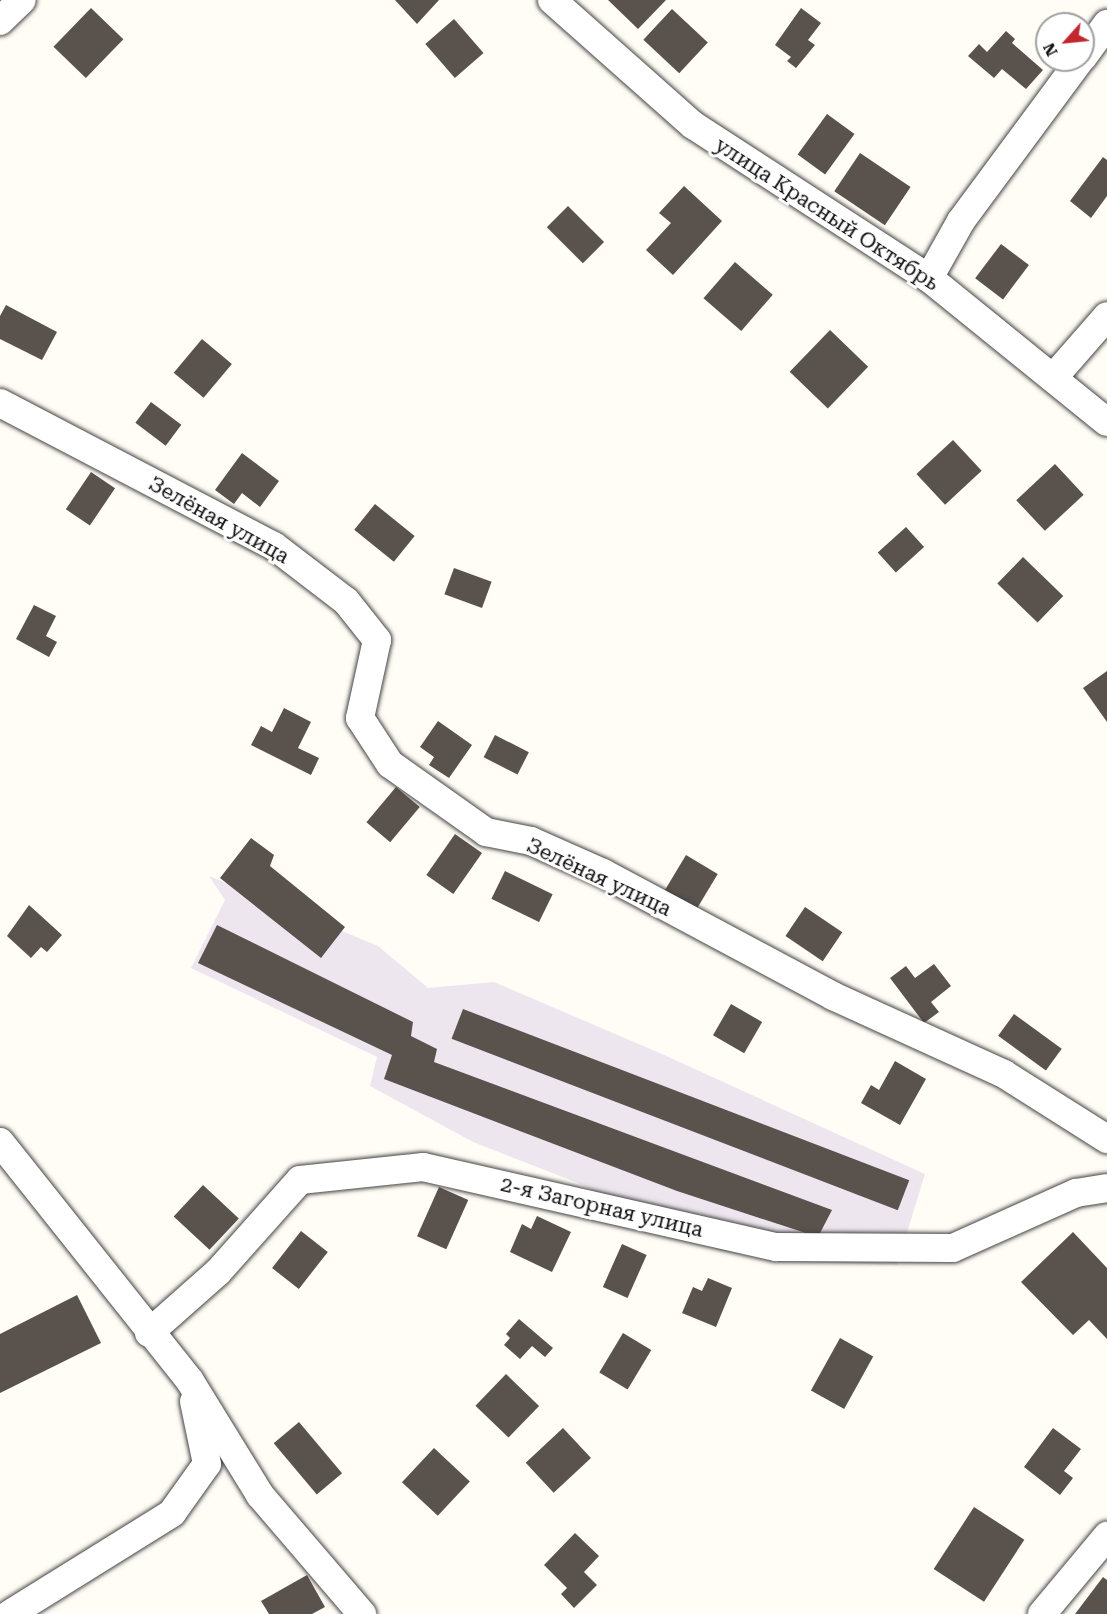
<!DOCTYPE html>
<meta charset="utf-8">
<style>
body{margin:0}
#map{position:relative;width:1107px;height:1614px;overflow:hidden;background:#fffdf5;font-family:"Roboto Serif",serif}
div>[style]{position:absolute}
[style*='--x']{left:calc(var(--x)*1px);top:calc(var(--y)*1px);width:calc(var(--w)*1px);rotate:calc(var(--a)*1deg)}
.industrial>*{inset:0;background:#eee6ef}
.building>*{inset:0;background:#5a524d;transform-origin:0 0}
.roads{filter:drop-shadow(0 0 2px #444) drop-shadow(0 0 2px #444)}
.street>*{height:28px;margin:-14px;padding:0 14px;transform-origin:14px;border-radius:14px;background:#fff}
span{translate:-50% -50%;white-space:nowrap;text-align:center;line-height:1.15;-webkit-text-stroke:6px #fff;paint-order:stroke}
.street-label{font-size:21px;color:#111}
.north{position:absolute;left:1035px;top:12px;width:60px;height:60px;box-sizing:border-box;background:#fff;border:2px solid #a0a0a0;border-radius:50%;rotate:243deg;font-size:16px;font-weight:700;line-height:24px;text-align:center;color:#111}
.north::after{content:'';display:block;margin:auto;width:21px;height:27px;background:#c4262e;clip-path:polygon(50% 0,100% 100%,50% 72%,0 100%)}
</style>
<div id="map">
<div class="industrial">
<i style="clip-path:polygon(209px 876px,378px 946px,428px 988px,494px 982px,662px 1054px,925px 1174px,897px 1265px,803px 1262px,720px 1251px,578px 1183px,473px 1142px,370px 1086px,377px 1057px,191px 968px,225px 900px)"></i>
</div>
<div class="building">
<i style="clip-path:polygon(395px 0,439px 0,417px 24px)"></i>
<i style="clip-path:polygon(608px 0,666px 0,638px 29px)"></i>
<i style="left:91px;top:8px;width:45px;height:54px;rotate:44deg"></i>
<i style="clip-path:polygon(801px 8px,821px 23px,808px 40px,815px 45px,796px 68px,787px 61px,791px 57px,775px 45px)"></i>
<i style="left:672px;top:9px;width:49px;height:42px;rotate:43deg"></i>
<i style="left:454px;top:19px;width:45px;height:38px;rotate:49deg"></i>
<i style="clip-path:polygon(1006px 31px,1015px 39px,1012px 43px,1043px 70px,1026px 89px,1002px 69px,994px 78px,968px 56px,979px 44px,987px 52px)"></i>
<i style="left:827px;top:114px;width:34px;height:50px;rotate:36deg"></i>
<i style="left:860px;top:153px;width:61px;height:46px;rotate:34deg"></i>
<i style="clip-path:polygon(1103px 157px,1107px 160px,1107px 196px,1091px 218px,1070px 201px)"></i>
<i style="clip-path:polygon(684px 186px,722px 221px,673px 275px,646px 250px,671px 223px,659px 213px)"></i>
<i style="left:568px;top:206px;width:51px;height:30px;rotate:45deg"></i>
<i style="left:1001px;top:244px;width:35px;height:43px;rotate:37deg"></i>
<i style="left:735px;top:262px;width:50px;height:48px;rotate:41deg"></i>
<i style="clip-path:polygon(6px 305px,57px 332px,42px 360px,0 339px,0 316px)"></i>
<i style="left:830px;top:330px;width:53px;height:58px;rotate:44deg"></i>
<i style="left:202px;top:339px;width:39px;height:44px;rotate:40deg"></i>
<i style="left:151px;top:402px;width:38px;height:26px;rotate:37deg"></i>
<i style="left:953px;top:440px;width:42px;height:50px;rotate:47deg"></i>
<i style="clip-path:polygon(242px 453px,279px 481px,260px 507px,242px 493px,234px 504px,215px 490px)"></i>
<i style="left:1055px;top:464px;width:42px;height:53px;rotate:47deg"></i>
<i style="left:91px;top:472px;width:29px;height:45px;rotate:34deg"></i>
<i style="left:375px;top:504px;width:51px;height:33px;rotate:39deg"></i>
<i style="left:906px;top:527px;width:27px;height:38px;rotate:48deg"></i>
<i style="left:1023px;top:557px;width:56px;height:37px;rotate:44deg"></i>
<i style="left:454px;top:568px;width:40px;height:28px;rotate:20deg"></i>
<i style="clip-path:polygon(34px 605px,56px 616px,46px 636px,57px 642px,49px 657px,16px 639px)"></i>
<i style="clip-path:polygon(1107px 671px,1107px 722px,1083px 688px)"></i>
<i style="clip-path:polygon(284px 708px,311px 722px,298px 748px,319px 758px,311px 775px,251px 745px,261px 726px,272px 732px)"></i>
<i style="clip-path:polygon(438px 721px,472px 745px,449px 778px,429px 765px,434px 757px,420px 747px)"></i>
<i style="left:495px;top:735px;width:38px;height:25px;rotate:27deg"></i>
<i style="left:396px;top:787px;width:31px;height:46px;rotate:40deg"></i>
<i style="left:455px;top:834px;width:33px;height:50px;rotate:35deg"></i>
<i style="clip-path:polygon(251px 838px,274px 855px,270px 866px,345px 927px,321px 958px,220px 878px)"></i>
<i style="left:686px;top:855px;width:37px;height:44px;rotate:31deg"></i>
<i style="left:505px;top:871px;width:53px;height:31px;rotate:26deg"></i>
<i style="clip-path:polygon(29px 905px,62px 935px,47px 952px,41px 947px,31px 958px,7px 936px)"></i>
<i style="left:805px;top:907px;width:45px;height:35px;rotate:34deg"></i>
<i style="clip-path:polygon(217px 925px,413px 1022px,411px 1036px,437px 1049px,434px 1062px,832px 1210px,818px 1237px,677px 1191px,384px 1079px,392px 1055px,198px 963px)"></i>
<i style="clip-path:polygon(934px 964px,951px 986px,931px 1002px,939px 1012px,924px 1023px,890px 978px,906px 966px,915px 978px)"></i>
<i style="left:731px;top:1004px;width:36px;height:36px;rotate:30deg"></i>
<i style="left:463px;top:1009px;width:478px;height:32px;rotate:21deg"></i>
<i style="left:1014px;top:1014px;width:59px;height:27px;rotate:36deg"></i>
<i style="clip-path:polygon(895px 1061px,926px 1079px,900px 1125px,861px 1103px,871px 1085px,879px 1090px)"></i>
<i style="left:203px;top:1185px;width:49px;height:43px;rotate:43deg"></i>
<i style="left:439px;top:1187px;width:32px;height:54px;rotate:24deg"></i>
<i style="clip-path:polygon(537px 1216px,571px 1232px,552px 1272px,510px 1252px,522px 1224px,531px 1229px)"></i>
<i style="left:301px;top:1231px;width:34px;height:47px;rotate:38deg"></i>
<i style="clip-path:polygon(1073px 1232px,1107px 1268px,1107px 1339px,1089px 1320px,1073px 1335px,1021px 1282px)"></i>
<i style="left:622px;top:1244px;width:27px;height:47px;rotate:24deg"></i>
<i style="clip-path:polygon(708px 1278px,732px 1288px,716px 1327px,682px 1313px,693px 1287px,702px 1291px)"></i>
<i style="clip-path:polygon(77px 1295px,101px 1343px,0 1393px,0 1334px)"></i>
<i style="clip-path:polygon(519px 1319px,553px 1348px,545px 1357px,532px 1346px,520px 1359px,504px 1345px,510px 1338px,506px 1334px)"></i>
<i style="left:623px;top:1333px;width:33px;height:46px;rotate:31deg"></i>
<i style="left:840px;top:1338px;width:38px;height:60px;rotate:29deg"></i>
<i style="left:506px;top:1374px;width:46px;height:44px;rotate:44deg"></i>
<i style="left:299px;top:1422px;width:67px;height:33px;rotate:50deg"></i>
<i style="left:563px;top:1428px;width:41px;height:51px;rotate:47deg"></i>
<i style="clip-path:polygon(1053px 1428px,1081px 1449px,1064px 1471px,1073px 1478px,1060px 1495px,1024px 1467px)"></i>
<i style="left:434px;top:1448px;width:49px;height:47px;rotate:43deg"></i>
<i style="left:974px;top:1507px;width:60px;height:74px;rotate:33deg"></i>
<i style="clip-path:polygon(575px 1533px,599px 1556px,584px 1572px,597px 1585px,574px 1608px,561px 1594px,567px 1588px,544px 1565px)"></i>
<i style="clip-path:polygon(307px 1575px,325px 1607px,312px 1614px,269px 1614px,261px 1601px)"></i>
<i style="clip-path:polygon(1103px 1577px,1107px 1580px,1107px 1614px,1075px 1614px)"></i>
</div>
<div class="roads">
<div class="street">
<i style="--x:552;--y:0;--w:188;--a:41.6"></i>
<i style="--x:693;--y:125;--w:281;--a:33"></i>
<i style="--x:929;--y:278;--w:229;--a:39"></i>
<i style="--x:0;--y:21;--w:30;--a:-44"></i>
<i style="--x:1083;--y:57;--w:41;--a:-54"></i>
<i style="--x:929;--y:278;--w:65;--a:-60.7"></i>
<i style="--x:961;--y:221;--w:200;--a:-53.5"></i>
<i style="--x:1053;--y:378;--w:82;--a:-48.9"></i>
<i style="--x:0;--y:403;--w:309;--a:27.6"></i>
<i style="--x:274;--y:546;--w:91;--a:37.4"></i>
<i style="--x:346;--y:601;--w:50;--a:51.5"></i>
<i style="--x:377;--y:640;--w:80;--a:102.3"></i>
<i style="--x:360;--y:718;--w:55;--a:56.9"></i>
<i style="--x:390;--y:764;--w:118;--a:35.3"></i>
<i style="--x:486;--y:832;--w:46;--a:11.3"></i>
<i style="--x:531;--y:841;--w:79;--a:24"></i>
<i style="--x:603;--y:873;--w:261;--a:28.1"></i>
<i style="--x:833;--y:996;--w:188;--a:24.5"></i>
<i style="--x:1004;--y:1074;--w:122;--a:32.3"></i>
<i style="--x:0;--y:1142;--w:305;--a:51.5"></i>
<i style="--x:190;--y:1381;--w:134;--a:58.4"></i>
<i style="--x:260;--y:1495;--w:157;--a:49.4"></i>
<i style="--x:149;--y:1333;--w:92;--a:-41.5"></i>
<i style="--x:218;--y:1272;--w:123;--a:-48.3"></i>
<i style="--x:300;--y:1180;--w:124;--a:-6"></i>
<i style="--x:423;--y:1167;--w:362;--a:12.8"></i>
<i style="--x:776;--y:1247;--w:177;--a:0.3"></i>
<i style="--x:953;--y:1248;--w:135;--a:-24.1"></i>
<i style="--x:1076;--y:1193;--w:31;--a:-9"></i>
<i style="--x:10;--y:1614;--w:191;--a:-31.9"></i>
<i style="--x:172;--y:1513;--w:60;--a:-54.5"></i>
<i style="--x:207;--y:1464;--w:64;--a:-101.7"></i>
<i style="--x:1042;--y:1614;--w:102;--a:-50.2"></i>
</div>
</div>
<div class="street-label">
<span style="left:827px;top:214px;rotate:33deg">улица Красный Октябрь</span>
<span style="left:219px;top:520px;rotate:29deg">Зелёная улица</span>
<span style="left:599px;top:877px;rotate:25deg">Зелёная улица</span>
<span style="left:602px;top:1207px;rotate:13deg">2-я Загорная улица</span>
</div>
<div class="north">N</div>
</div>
